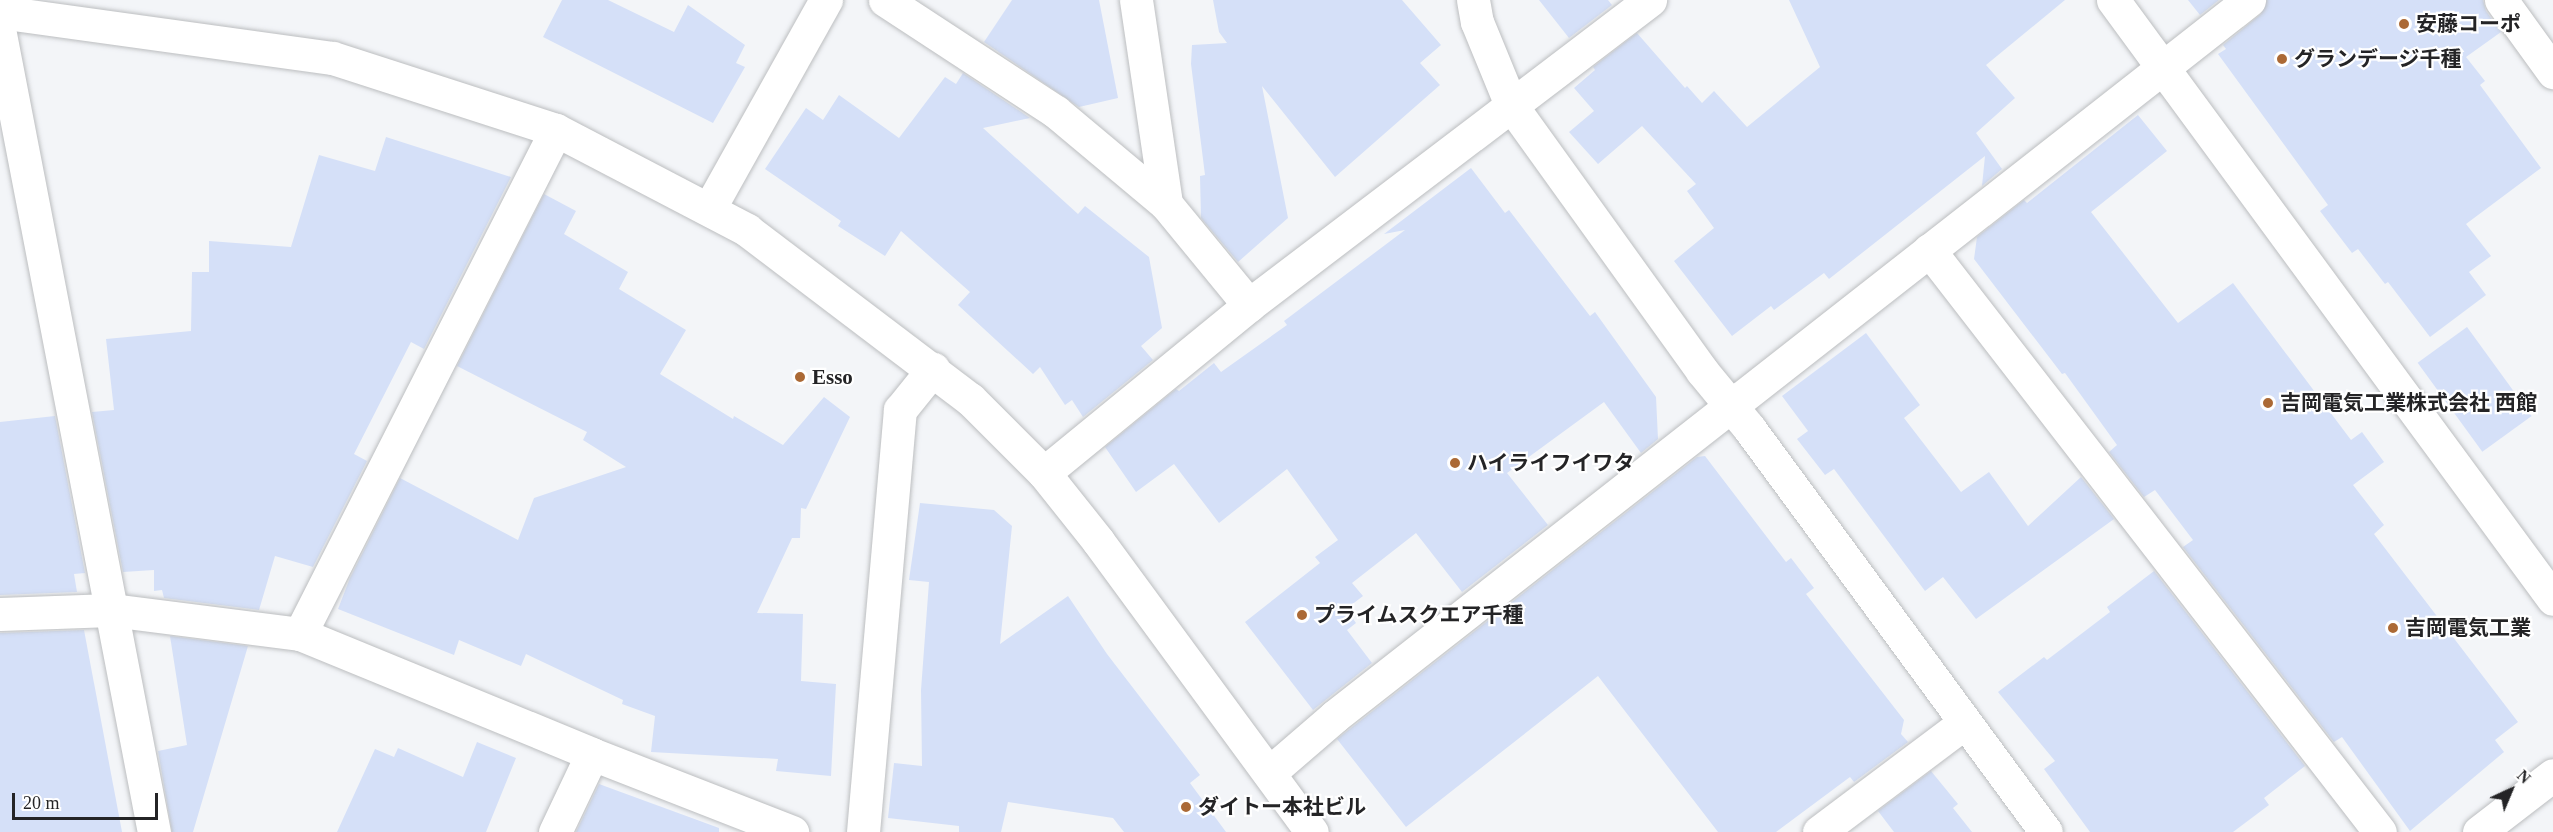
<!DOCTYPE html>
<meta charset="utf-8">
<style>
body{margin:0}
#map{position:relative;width:2553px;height:832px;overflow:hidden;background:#f3f5f8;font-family:"Times New Roman","Noto Sans JP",serif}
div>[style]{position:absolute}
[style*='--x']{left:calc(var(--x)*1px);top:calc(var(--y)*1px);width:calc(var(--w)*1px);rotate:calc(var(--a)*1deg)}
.building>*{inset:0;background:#d5e0f8;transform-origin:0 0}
.roads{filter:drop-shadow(0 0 2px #bcbec0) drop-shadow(0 0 2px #bcbec0)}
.minor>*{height:33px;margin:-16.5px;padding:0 16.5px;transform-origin:16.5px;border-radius:16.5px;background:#fff}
.dots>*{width:16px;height:16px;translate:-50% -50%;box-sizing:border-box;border:3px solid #fff;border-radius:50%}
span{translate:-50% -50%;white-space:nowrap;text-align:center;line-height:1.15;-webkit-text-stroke:4.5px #fff;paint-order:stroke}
.poi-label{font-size:21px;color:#242426;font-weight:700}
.left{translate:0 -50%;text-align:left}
.north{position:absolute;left:2481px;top:760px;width:60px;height:60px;-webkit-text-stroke:4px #fff;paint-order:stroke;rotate:44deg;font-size:16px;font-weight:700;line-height:24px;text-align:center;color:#242426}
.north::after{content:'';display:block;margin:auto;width:21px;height:27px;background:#242426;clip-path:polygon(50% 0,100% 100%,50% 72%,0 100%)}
.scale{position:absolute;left:12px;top:793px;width:146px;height:27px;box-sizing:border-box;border:3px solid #242426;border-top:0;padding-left:8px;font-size:18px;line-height:21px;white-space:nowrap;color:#242426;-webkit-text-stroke:4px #fff;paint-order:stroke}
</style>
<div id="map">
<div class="building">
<i style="clip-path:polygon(562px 0,608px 0,674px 32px,688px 5px,745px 45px,736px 63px,745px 67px,713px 123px,543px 37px)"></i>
<i style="clip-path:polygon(1012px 0,1099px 0,1118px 98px,1079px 107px,984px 42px)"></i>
<i style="clip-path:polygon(1213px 0,1402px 0,1441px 45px,1420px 63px,1440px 85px,1335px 177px,1262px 86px,1288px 218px,1238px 262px,1201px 218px,1200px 176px,1205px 175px,1191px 64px,1192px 45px,1227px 43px,1219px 32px)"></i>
<i style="clip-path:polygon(1539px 0,1608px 0,1612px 5px,1569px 38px)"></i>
<i style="clip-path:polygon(1789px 0,2065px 0,1986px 65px,2015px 98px,1976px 133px,2002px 169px,1982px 186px,1985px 156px,1829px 279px,1824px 273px,1774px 310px,1771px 306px,1732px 336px,1674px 261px,1714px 228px,1687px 191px,1696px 184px,1642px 126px,1598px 164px,1569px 132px,1594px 111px,1574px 88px,1595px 70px,1593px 67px,1637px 33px,1685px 88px,1687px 86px,1702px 103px,1714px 91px,1747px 127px,1820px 67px)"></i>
<i style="clip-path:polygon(2188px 0,2219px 0,2200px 15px)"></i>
<i style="clip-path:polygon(2267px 0,2483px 0,2486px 11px,2501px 32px,2466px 57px,2485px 81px,2480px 85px,2541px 168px,2466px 224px,2491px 256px,2469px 272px,2486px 295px,2430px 337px,2388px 282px,2385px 284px,2358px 249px,2352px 253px,2320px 211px,2328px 205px,2218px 54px,2226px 49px,2223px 45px,2261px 14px)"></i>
<i style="clip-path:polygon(963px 73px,1030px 118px,983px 128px,1078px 214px,1085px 206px,1149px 257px,1162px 328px,1141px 346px,1153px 360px,1083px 417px,1072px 400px,1065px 405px,1040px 367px,1033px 374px,958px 305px,970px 292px,901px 231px,885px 256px,838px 226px,841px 221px,765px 169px,806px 108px,823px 120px,839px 95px,899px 138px,945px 77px,956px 84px)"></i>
<i style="clip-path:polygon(2138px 115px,2167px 151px,2091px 212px,2178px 323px,2233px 283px,2351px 440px,2362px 432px,2384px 462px,2353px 485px,2384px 525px,2374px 534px,2518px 722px,2495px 740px,2504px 752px,2410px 831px,2342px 737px,2334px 742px,2183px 547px,2193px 540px,2155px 490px,2144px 497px,2109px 452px,2117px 445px,2065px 373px,2062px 374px,1974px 259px,1977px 237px,2024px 200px,2027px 203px)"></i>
<i style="clip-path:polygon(386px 137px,511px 177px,424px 349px,411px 342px,354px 454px,367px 461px,313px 567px,275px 556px,259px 610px,164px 598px,162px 590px,154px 591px,154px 570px,123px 572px,92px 412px,114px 410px,106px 339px,191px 331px,192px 272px,209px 272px,209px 241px,291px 247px,319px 155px,375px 171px)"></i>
<i style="clip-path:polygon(1471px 168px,1505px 213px,1509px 210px,1590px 316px,1595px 312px,1656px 397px,1658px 439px,1641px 453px,1604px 402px,1507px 473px,1548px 525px,1462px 592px,1416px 533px,1352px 583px,1363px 596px,1346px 609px,1356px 623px,1347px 630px,1372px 663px,1313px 710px,1245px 622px,1320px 563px,1315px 557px,1338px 540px,1287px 469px,1219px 523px,1174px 464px,1136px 492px,1105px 447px,1176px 389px,1179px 391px,1214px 363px,1221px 372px,1287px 325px,1284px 321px,1405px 230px,1384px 234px)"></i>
<i style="clip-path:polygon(544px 194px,576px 211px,564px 234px,628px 272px,619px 289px,686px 330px,660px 374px,733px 419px,734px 416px,783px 445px,824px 397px,850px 417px,806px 509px,801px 508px,800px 538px,792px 538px,757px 613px,803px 614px,801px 681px,836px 684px,831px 776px,776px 771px,778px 759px,651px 752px,655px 716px,622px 704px,623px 700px,526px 654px,521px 666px,459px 640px,454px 655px,338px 609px,350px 578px,400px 478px,518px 540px,534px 498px,626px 467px,583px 440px,587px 432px,457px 366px)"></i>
<i style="left:2467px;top:327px;width:110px;height:61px;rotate:54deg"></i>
<i style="clip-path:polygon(1866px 333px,1920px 405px,1904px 418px,1961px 492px,1989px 472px,2028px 526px,2081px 477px,2114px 519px,1976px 619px,1943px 577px,1925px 591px,1834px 469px,1825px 475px,1797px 439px,1808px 431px,1782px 396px)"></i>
<i style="clip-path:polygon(55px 416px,85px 573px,74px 574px,77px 592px,0 595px,0 422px)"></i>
<i style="clip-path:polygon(1705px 456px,1786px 562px,1791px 558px,1814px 588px,1806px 594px,1904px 720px,1901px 734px,1908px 742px,1854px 782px,1850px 777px,1776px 832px,1718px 832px,1598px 676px,1406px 827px,1337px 739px,1697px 457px)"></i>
<i style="clip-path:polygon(920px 503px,994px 510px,1012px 526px,1000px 644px,1068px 596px,1107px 654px,1200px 775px,1190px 783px,1226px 832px,1124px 832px,1113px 818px,1008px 802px,1001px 832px,959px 832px,959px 826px,888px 818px,894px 763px,922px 766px,921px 690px,929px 582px,909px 580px)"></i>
<i style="clip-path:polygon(2154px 571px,2305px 766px,2264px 798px,2269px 805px,2233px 832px,2090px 832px,2044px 769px,2055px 761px,1998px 692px,2044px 657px,2047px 660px,2110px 612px,2107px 607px)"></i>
<i style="clip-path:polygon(84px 630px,122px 832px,0 832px,0 633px)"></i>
<i style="clip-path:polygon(170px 636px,248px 646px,193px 832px,172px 832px,158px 751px,187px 745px)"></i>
<i style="clip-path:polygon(477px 742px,516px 758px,486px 832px,337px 832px,375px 749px,394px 757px,398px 748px,463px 777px)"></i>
<i style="clip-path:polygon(1931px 771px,1958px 804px,1953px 808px,1972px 832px,1894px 832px,1878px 811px)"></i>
<i style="clip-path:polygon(599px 784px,719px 828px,719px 832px,576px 832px)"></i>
</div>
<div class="roads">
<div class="minor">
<i style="--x:885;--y:0;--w:204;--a:33.2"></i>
<i style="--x:1056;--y:112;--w:143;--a:39.9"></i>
<i style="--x:1166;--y:204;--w:131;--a:50.6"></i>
<i style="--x:1136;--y:0;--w:206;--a:81.6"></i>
<i style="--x:1473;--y:0;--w:22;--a:80"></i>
<i style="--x:1477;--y:22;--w:90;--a:67.7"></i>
<i style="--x:1511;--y:105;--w:327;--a:54.3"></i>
<i style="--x:1702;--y:371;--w:74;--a:50.5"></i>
<i style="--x:1749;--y:428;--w:501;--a:53.68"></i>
<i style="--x:2113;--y:0;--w:743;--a:53.7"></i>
<i style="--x:2501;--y:0;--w:89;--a:54.2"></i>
<i style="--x:0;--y:12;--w:336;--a:7.9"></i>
<i style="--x:333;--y:58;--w:234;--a:17.9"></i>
<i style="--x:556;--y:130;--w:216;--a:27.6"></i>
<i style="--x:747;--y:230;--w:280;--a:37.2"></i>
<i style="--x:970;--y:399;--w:105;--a:45"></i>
<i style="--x:1044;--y:473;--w:87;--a:51.5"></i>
<i style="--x:1098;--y:541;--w:361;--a:53.7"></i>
<i style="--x:0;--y:34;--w:813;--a:79.08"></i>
<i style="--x:709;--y:209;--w:240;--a:-60.8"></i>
<i style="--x:1929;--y:250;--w:736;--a:52.23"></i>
<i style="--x:1044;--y:473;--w:265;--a:-39.3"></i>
<i style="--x:1249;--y:305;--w:504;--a:-37.26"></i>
<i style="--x:0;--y:614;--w:111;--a:-2.1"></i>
<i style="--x:111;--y:610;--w:191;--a:7.2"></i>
<i style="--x:300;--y:634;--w:316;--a:22.3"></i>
<i style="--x:592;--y:754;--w:215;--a:21.3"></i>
<i style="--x:300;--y:634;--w:565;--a:-63.07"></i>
<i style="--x:1269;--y:773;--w:87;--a:-40.8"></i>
<i style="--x:1335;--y:716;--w:1161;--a:-38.07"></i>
<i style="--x:555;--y:832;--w:86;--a:-64.6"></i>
<i style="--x:863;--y:832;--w:424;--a:-85"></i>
<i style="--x:900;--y:410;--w:53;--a:-51.2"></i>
<i style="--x:1819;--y:832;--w:181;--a:-36.9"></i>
<i style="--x:2479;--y:832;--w:93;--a:-37.6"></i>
</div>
</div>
<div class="dots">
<i style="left:2404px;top:24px;background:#ab6935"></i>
<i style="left:2282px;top:59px;background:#ab6935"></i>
<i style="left:800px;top:377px;background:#ab6935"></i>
<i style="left:2268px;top:403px;background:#ab6935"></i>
<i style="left:1455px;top:463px;background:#ab6935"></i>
<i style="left:1302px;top:615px;background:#ab6935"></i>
<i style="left:2393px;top:628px;background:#ab6935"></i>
<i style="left:1186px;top:807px;background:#ab6935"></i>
</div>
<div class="poi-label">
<span class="left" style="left:2416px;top:24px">安藤コーポ</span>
<span class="left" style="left:2294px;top:59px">グランデージ千種</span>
<span class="left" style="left:812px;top:377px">Esso</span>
<span class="left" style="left:2280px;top:403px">吉岡電気工業株式会社 西館</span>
<span class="left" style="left:1467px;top:463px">ハイライフイワタ</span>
<span class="left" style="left:1314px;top:615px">プライムスクエア千種</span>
<span class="left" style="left:2405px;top:628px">吉岡電気工業</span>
<span class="left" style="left:1198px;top:807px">ダイトー本社ビル</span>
</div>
<div class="north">N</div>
<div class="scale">20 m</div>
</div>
